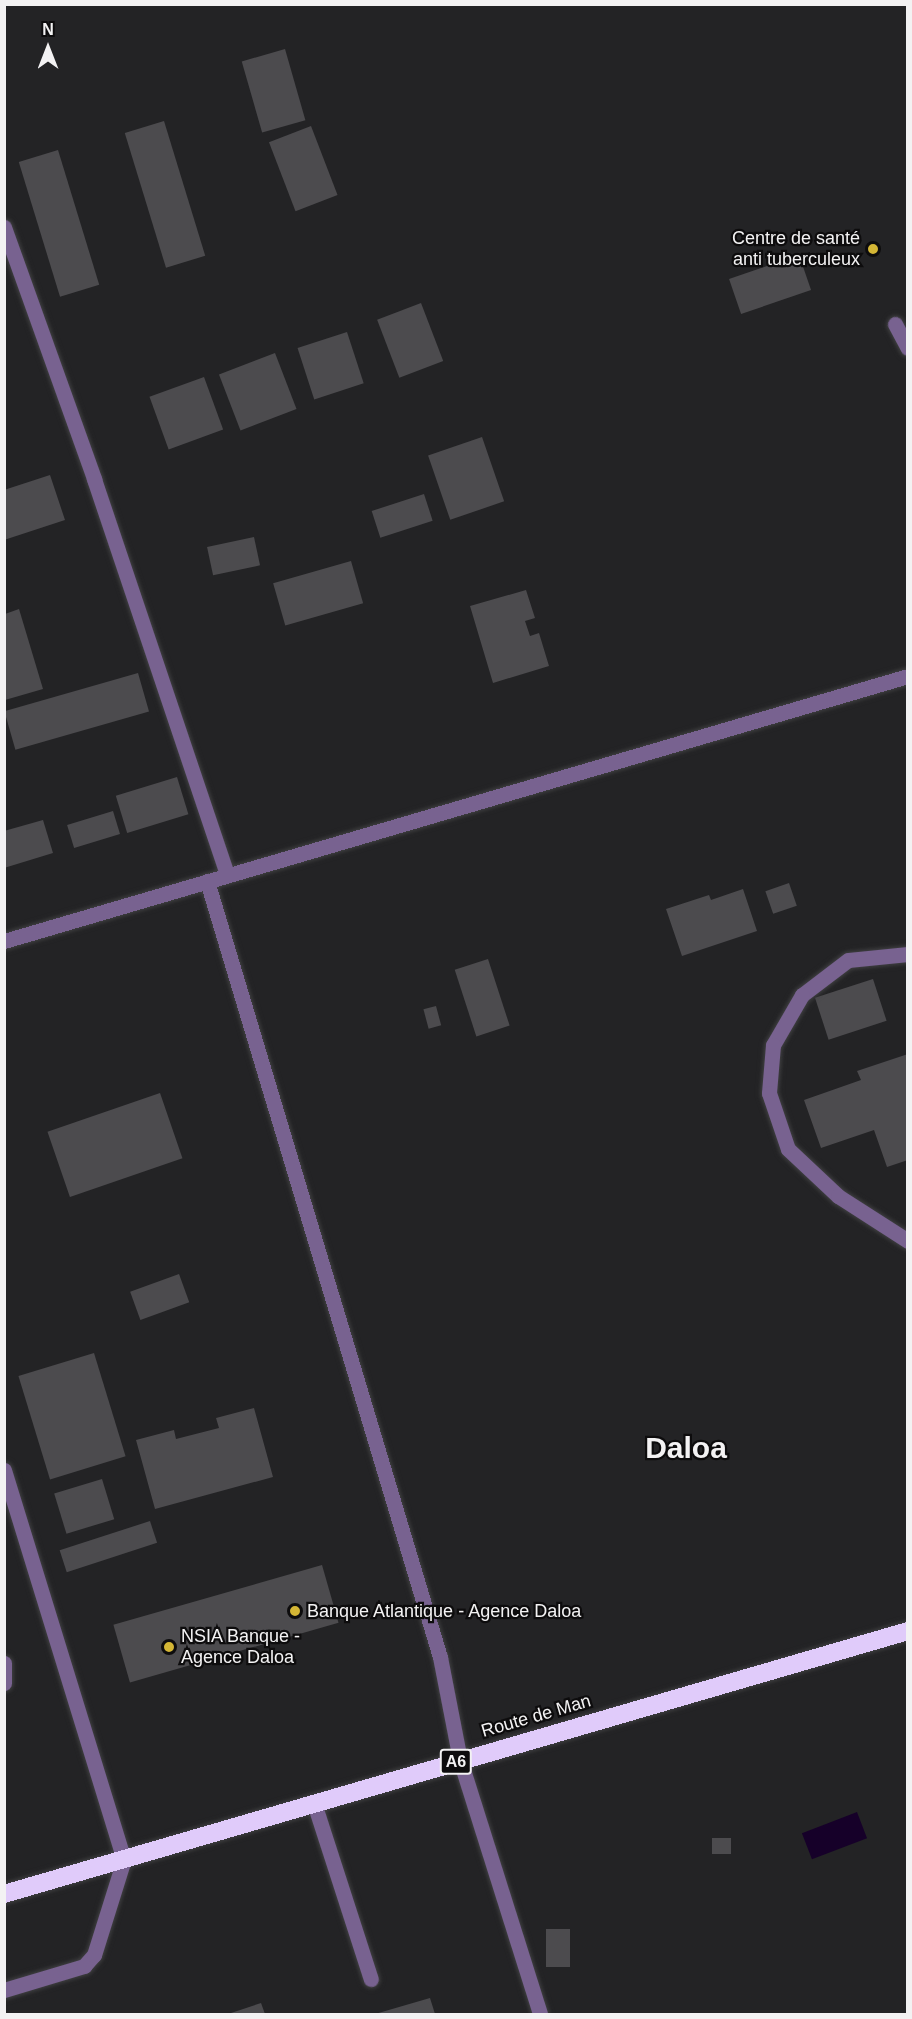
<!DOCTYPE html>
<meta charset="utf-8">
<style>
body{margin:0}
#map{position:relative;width:912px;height:2019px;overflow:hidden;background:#232325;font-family:Helvetica,sans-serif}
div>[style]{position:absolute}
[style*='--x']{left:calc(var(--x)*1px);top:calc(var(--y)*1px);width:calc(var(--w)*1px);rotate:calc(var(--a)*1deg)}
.water>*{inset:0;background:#160029;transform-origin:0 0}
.building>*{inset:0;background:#4c4b4e;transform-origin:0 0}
.roads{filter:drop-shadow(0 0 2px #404042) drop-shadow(0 0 2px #404042)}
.lane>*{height:15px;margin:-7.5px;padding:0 7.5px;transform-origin:7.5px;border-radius:7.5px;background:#786290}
.street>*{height:15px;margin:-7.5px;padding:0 7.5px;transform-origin:7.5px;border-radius:7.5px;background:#786290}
.highway>*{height:18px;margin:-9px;padding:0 9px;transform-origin:9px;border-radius:9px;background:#e0cbfa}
.dots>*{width:16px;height:16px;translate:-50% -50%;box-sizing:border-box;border:3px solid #0d0c0d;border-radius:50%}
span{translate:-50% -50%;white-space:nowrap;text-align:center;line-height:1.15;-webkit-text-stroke:4.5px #0d0c0d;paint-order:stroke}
.shield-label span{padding:2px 4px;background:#0d0c0d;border:2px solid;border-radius:4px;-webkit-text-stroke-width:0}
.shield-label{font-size:16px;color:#f3f2f3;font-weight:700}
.poi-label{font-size:18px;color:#f3f2f3}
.right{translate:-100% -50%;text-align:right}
.left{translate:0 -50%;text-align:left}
.street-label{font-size:18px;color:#f3f2f3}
.town-label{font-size:30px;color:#f3f2f3;font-weight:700}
.frame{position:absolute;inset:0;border:6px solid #f3f2f3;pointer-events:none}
.north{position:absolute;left:18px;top:18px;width:60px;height:60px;-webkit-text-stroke:4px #0d0c0d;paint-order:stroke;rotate:0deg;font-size:16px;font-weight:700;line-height:24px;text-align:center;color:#f3f2f3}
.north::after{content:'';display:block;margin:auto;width:21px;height:27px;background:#f3f2f3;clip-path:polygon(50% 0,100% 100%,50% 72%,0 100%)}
</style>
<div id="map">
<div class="water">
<i style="left:857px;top:1812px;width:28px;height:59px;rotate:69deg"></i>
</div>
<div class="building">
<i style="left:285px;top:49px;width:74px;height:45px;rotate:74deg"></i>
<i style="left:164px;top:121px;width:141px;height:41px;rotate:73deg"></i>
<i style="left:311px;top:126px;width:74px;height:45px;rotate:69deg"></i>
<i style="left:58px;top:150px;width:141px;height:41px;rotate:73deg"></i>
<i style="left:799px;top:255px;width:37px;height:74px;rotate:71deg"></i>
<i style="left:421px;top:303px;width:62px;height:47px;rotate:69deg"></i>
<i style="left:347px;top:332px;width:54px;height:52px;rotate:72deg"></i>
<i style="left:275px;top:353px;width:60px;height:60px;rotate:69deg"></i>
<i style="left:204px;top:377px;width:56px;height:58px;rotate:70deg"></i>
<i style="left:482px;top:437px;width:68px;height:57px;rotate:71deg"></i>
<i style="clip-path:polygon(50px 475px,65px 520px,4px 540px,4px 490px)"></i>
<i style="left:424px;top:494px;width:28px;height:55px;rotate:72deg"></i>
<i style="left:254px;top:537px;width:29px;height:48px;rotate:78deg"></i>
<i style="left:351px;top:561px;width:44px;height:81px;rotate:74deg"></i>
<i style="clip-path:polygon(526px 590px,535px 618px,525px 621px,530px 636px,539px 633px,549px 666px,493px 683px,470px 606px)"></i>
<i style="clip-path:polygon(19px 609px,43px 689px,5px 700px,5px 614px)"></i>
<i style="left:138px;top:673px;width:40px;height:139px;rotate:74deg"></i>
<i style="left:177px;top:777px;width:39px;height:64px;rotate:73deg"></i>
<i style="left:113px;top:811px;width:24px;height:48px;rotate:73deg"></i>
<i style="clip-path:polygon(43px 820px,53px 853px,4px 868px,4px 831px)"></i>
<i style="left:789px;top:883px;width:24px;height:25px;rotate:71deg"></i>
<i style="clip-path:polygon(743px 889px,757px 931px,682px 956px,666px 909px,709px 895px,711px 900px)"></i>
<i style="left:488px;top:959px;width:70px;height:35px;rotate:72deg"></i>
<i style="left:873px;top:979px;width:44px;height:61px;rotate:72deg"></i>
<i style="left:436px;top:1006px;width:20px;height:13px;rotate:75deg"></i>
<i style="clip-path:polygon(908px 1054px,908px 1160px,887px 1167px,874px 1130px,821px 1148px,804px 1100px,861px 1080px,857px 1071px)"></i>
<i style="left:160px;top:1093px;width:69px;height:119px;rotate:71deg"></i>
<i style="left:179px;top:1274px;width:30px;height:52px;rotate:70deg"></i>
<i style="left:94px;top:1353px;width:108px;height:79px;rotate:73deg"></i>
<i style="clip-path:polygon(254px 1408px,273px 1477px,155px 1509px,136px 1440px,174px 1430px,176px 1439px,219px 1428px,216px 1418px)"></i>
<i style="left:102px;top:1479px;width:42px;height:50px;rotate:73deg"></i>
<i style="left:150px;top:1521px;width:23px;height:95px;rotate:72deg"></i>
<i style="left:322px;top:1565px;width:60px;height:217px;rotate:74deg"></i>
<i style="left:712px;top:1838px;width:19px;height:16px"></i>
<i style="left:546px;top:1929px;width:24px;height:38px"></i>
<i style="clip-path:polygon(430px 1998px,435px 2014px,375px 2014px)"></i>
<i style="clip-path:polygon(261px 2003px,265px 2014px,228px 2014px)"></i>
</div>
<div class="roads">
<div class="lane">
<i style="--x:895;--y:324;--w:27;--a:62"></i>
<i style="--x:908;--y:954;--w:60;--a:174.3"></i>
<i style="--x:848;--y:960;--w:58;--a:142.7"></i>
<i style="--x:802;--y:995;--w:58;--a:120.1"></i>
<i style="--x:773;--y:1045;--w:48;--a:94.8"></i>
<i style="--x:769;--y:1093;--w:59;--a:71.3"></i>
<i style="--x:788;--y:1149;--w:69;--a:43.2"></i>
<i style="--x:838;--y:1196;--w:83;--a:32.7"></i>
<i style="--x:4;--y:1663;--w:20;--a:90"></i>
<i style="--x:314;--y:1803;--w:185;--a:72.1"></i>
<i style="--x:4;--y:1990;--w:84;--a:-16.7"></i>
<i style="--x:84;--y:1966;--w:15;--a:-48"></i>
<i style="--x:94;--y:1955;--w:101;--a:-72.6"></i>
</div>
<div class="street">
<i style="--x:4;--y:227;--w:268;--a:70.3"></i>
<i style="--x:94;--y:479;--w:418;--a:71.4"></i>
<i style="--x:207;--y:881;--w:810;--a:73.29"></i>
<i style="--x:440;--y:1657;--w:105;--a:79"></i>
<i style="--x:460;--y:1760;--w:266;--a:72.5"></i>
<i style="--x:4;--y:941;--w:942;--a:-16.34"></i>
<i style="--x:4;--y:1470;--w:407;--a:72.9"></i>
</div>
<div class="highway">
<i style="--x:4;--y:1894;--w:941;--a:-16.22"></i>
</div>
</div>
<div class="dots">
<i style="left:873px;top:249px;background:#d4b635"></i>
<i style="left:295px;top:1611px;background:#d4b635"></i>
<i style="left:169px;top:1647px;background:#d4b635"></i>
</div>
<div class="shield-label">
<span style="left:456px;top:1762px">A6</span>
</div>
<div class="poi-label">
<span class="right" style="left:860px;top:249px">Centre de santé<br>anti tuberculeux</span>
<span class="left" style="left:307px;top:1611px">Banque Atlantique - Agence Daloa</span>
<span class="left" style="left:181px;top:1647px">NSIA Banque -<br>Agence Daloa</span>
</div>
<div class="street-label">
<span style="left:536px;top:1716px;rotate:-16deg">Route de Man</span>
</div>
<div class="town-label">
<span style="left:686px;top:1448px">Daloa</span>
</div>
<div class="frame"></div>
<div class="north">N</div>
</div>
